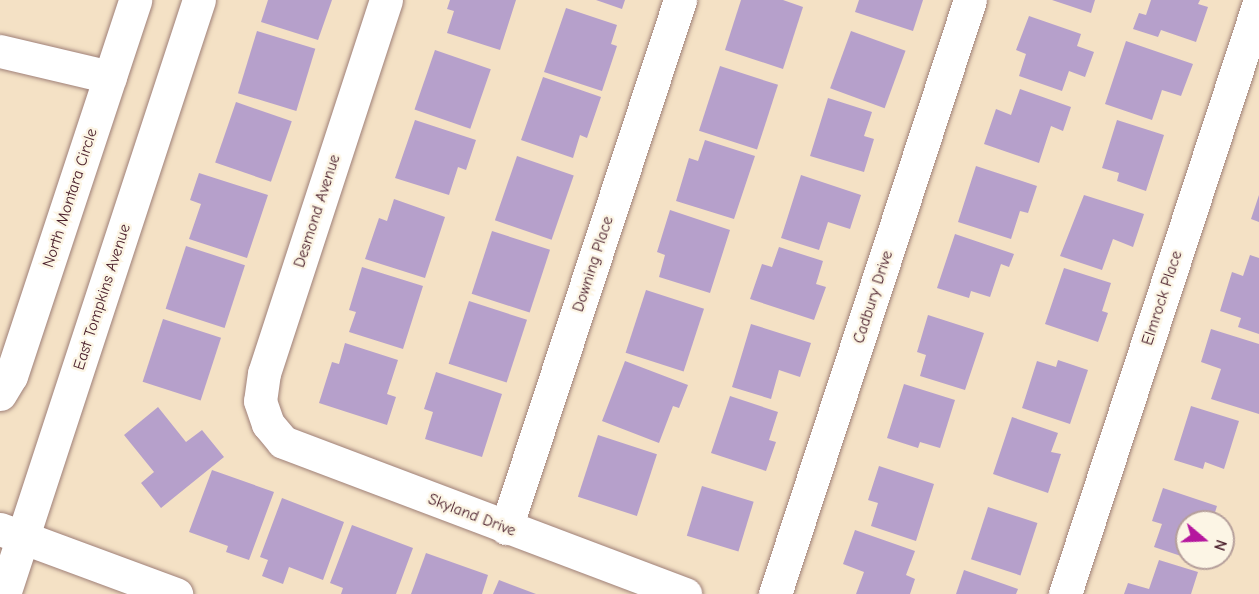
<!DOCTYPE html>
<style>
body{margin:0}
#map{position:relative;width:1259px;height:594px;overflow:hidden;background:#f4e1c5;font-family:"Comic Neue",sans-serif}
div>[style]{position:absolute}
[style*='--x']{left:calc(var(--x)*1px);top:calc(var(--y)*1px);width:calc(var(--w)*1px);rotate:calc(var(--a)*1deg)}
.building>*{inset:0;background:#b6a0cb;transform-origin:0 0}
.roads{filter:drop-shadow(0 0 2px #9f8078) drop-shadow(0 0 2px #9f8078)}
.minor>*{height:33px;margin:-16.5px;padding:0 16.5px;transform-origin:16.5px;border-radius:16.5px;background:#fff}
span{translate:-50% -50%;white-space:nowrap;text-align:center;line-height:1.15;-webkit-text-stroke:5px #fcf5e5;paint-order:stroke}
.street-label{font-size:16px;color:#4a1f2b}
.north{position:absolute;left:1175px;top:510px;width:60px;height:60px;box-sizing:border-box;background:#fcf5e5;border:2px solid #b59f9b;border-radius:50%;rotate:109deg;font-size:16px;font-weight:700;line-height:24px;text-align:center;color:#4a1f2b}
.north::after{content:'';display:block;margin:auto;width:21px;height:27px;background:#b5179e;clip-path:polygon(50% 0,100% 100%,50% 72%,0 100%)}
</style>
<div id="map">
<div class="building">
<i style="clip-path:polygon(268px 0,332px 0,318px 40px,261px 22px)"></i>
<i style="clip-path:polygon(450px 0,516px 0,500px 50px,447px 33px,454px 11px,447px 9px)"></i>
<i style="clip-path:polygon(596px 0,625px 0,622px 9px)"></i>
<i style="clip-path:polygon(741px 0,783px 0,803px 7px,783px 69px,725px 50px)"></i>
<i style="clip-path:polygon(859px 0,923px 0,913px 31px,855px 12px)"></i>
<i style="clip-path:polygon(1052px 0,1095px 0,1091px 13px)"></i>
<i style="clip-path:polygon(1151px 0,1200px 0,1198px 4px,1208px 7px,1196px 42px,1161px 30px,1158px 37px,1133px 29px,1139px 13px,1146px 15px)"></i>
<i style="clip-path:polygon(566px 8px,617px 25px,611px 44px,617px 46px,602px 91px,544px 72px)"></i>
<i style="clip-path:polygon(1029px 16px,1081px 34px,1077px 46px,1094px 52px,1085px 77px,1069px 71px,1062px 91px,1019px 76px,1026px 54px,1016px 50px)"></i>
<i style="left:257px;top:31px;width:61px;height:65px;rotate:17deg"></i>
<i style="left:851px;top:31px;width:58px;height:61px;rotate:20deg"></i>
<i style="clip-path:polygon(1126px 41px,1193px 64px,1181px 96px,1162px 90px,1152px 120px,1105px 104px)"></i>
<i style="left:435px;top:50px;width:59px;height:63px;rotate:19deg"></i>
<i style="left:720px;top:66px;width:61px;height:68px;rotate:18deg"></i>
<i style="clip-path:polygon(543px 77px,601px 97px,587px 138px,580px 135px,573px 158px,521px 140px)"></i>
<i style="clip-path:polygon(1020px 89px,1071px 107px,1063px 131px,1051px 126px,1039px 163px,984px 144px,996px 109px,1011px 115px)"></i>
<i style="clip-path:polygon(828px 98px,872px 112px,864px 136px,874px 139px,864px 172px,810px 156px)"></i>
<i style="left:236px;top:102px;width:59px;height:64px;rotate:19deg"></i>
<i style="clip-path:polygon(415px 120px,476px 140px,466px 170px,458px 167px,449px 195px,395px 178px)"></i>
<i style="clip-path:polygon(1117px 120px,1164px 135px,1146px 191px,1117px 181px,1119px 173px,1102px 168px)"></i>
<i style="clip-path:polygon(705px 140px,755px 156px,734px 219px,676px 201px,689px 158px,698px 161px)"></i>
<i style="left:517px;top:156px;width:60px;height:68px;rotate:19deg"></i>
<i style="clip-path:polygon(976px 166px,1037px 186px,1028px 213px,1020px 211px,1011px 239px,958px 222px)"></i>
<i style="clip-path:polygon(199px 173px,268px 195px,247px 258px,189px 239px,201px 204px,190px 200px)"></i>
<i style="clip-path:polygon(801px 175px,861px 195px,850px 229px,828px 222px,819px 250px,781px 238px)"></i>
<i style="clip-path:polygon(1084px 195px,1144px 214px,1133px 247px,1113px 239px,1102px 270px,1060px 256px)"></i>
<i style="clip-path:polygon(1259px 195px,1259px 222px,1251px 219px)"></i>
<i style="clip-path:polygon(394px 199px,445px 217px,425px 278px,365px 259px,379px 218px,387px 221px)"></i>
<i style="clip-path:polygon(670px 210px,730px 230px,710px 293px,659px 277px,665px 255px,657px 252px)"></i>
<i style="left:492px;top:231px;width:61px;height:66px;rotate:18deg"></i>
<i style="clip-path:polygon(955px 234px,1014px 254px,1009px 267px,1001px 264px,990px 297px,971px 291px,969px 298px,937px 288px)"></i>
<i style="left:186px;top:246px;width:62px;height:66px;rotate:18deg"></i>
<i style="clip-path:polygon(779px 247px,823px 261px,816px 284px,826px 287px,814px 320px,750px 299px,762px 264px,772px 267px)"></i>
<i style="clip-path:polygon(1250px 255px,1259px 258px,1259px 334px,1238px 327px,1241px 318px,1220px 311px,1232px 272px,1243px 276px)"></i>
<i style="clip-path:polygon(362px 267px,423px 286px,403px 349px,349px 332px,356px 312px,349px 310px)"></i>
<i style="clip-path:polygon(1064px 268px,1111px 283px,1102px 311px,1108px 313px,1098px 342px,1045px 324px)"></i>
<i style="left:646px;top:290px;width:61px;height:66px;rotate:18deg"></i>
<i style="left:469px;top:301px;width:61px;height:66px;rotate:18deg"></i>
<i style="clip-path:polygon(928px 315px,984px 333px,965px 390px,920px 376px,926px 355px,917px 352px)"></i>
<i style="left:163px;top:319px;width:61px;height:66px;rotate:18deg"></i>
<i style="clip-path:polygon(751px 324px,811px 343px,800px 377px,779px 370px,771px 399px,732px 387px)"></i>
<i style="clip-path:polygon(1211px 329px,1259px 344px,1259px 414px,1211px 399px,1221px 369px,1201px 362px)"></i>
<i style="clip-path:polygon(345px 343px,398px 360px,387px 394px,396px 397px,387px 425px,319px 403px,332px 362px,339px 364px)"></i>
<i style="clip-path:polygon(1058px 360px,1088px 370px,1070px 424px,1022px 408px,1037px 361px,1056px 367px)"></i>
<i style="clip-path:polygon(625px 361px,688px 385px,679px 408px,673px 406px,659px 443px,602px 421px)"></i>
<i style="clip-path:polygon(436px 372px,502px 394px,482px 457px,425px 439px,433px 412px,424px 409px)"></i>
<i style="clip-path:polygon(904px 384px,955px 400px,940px 448px,920px 442px,918px 448px,887px 438px)"></i>
<i style="clip-path:polygon(730px 396px,778px 412px,769px 440px,776px 442px,766px 471px,711px 453px)"></i>
<i style="clip-path:polygon(1191px 406px,1239px 421px,1224px 469px,1205px 462px,1203px 469px,1174px 460px)"></i>
<i style="clip-path:polygon(158px 407px,186px 442px,202px 430px,224px 457px,161px 508px,141px 483px,154px 472px,124px 435px)"></i>
<i style="clip-path:polygon(1012px 417px,1058px 433px,1051px 452px,1061px 454px,1048px 493px,993px 474px)"></i>
<i style="left:598px;top:435px;width:62px;height:65px;rotate:18deg"></i>
<i style="clip-path:polygon(879px 466px,934px 484px,916px 541px,871px 526px,878px 503px,868px 500px)"></i>
<i style="clip-path:polygon(212px 470px,274px 492px,249px 560px,226px 552px,228px 546px,189px 532px)"></i>
<i style="left:702px;top:486px;width:54px;height:52px;rotate:17deg"></i>
<i style="clip-path:polygon(1163px 488px,1217px 506px,1212px 522px,1187px 522px,1187px 558px,1154px 547px,1162px 524px,1152px 521px)"></i>
<i style="clip-path:polygon(282px 498px,344px 522px,323px 580px,289px 567px,283px 584px,262px 576px,268px 560px,260px 557px)"></i>
<i style="left:988px;top:507px;width:52px;height:55px;rotate:18deg"></i>
<i style="clip-path:polygon(352px 525px,413px 548px,396px 594px,341px 594px,343px 588px,330px 583px)"></i>
<i style="clip-path:polygon(855px 530px,915px 551px,906px 575px,915px 579px,910px 594px,856px 594px,864px 572px,843px 564px)"></i>
<i style="clip-path:polygon(426px 553px,488px 575px,482px 594px,411px 594px)"></i>
<i style="clip-path:polygon(1159px 560px,1198px 572px,1191px 594px,1124px 594px,1128px 583px,1149px 589px)"></i>
<i style="clip-path:polygon(964px 570px,1018px 589px,1016px 594px,956px 594px)"></i>
<i style="clip-path:polygon(499px 580px,536px 594px,493px 594px)"></i>
</div>
<div class="roads">
<div class="minor">
<i style="--x:386;--y:0;--w:392;--a:108.1"></i>
<i style="--x:264;--y:373;--w:28;--a:98"></i>
<i style="--x:260;--y:401;--w:24;--a:71"></i>
<i style="--x:268;--y:424;--w:23;--a:50"></i>
<i style="--x:283;--y:442;--w:430;--a:20.7"></i>
<i style="--x:0;--y:51;--w:113;--a:13.3"></i>
<i style="--x:0;--y:394;--w:21;--a:-59"></i>
<i style="--x:11;--y:376;--w:396;--a:-71.7"></i>
<i style="--x:506;--y:528;--w:556;--a:-71.76"></i>
<i style="--x:0;--y:529;--w:188;--a:20.3"></i>
<i style="--x:4;--y:594;--w:625;--a:-71.83"></i>
<i style="--x:775;--y:594;--w:625;--a:-71.83"></i>
<i style="--x:1065;--y:594;--w:622;--a:-71.83"></i>
</div>
</div>
<div class="street-label">
<span style="left:70px;top:198px;rotate:-72deg">North Montara Circle</span>
<span style="left:317px;top:211px;rotate:-72deg">Desmond Avenue</span>
<span style="left:593px;top:264px;rotate:-72deg">Downing Place</span>
<span style="left:102px;top:297px;rotate:-72deg">East Tompkins Avenue</span>
<span style="left:873px;top:297px;rotate:-72deg">Cadbury Drive</span>
<span style="left:1162px;top:298px;rotate:-72deg">Elmrock Place</span>
<span style="left:472px;top:515px;rotate:21deg">Skyland Drive</span>
</div>
<div class="north">N</div>
</div>
